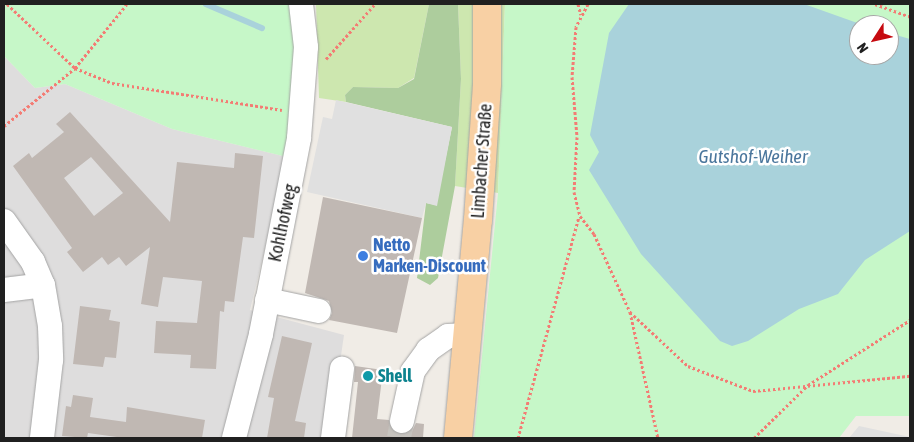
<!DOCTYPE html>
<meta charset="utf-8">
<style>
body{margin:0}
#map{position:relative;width:914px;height:442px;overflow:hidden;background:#f0ece6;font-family:"Asap Condensed",sans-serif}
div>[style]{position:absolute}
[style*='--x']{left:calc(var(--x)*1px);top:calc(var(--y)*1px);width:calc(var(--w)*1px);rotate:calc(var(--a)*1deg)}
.residential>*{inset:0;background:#dedddd}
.grass>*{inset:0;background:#cde7af}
.forest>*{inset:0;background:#adcd9d}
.park>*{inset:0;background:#c6f7c8}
.parking>*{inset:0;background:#e0e0e0}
.water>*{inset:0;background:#a9d2db}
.stream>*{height:5.5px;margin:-2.75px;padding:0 2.75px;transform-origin:2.75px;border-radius:2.75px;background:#a9d2db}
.building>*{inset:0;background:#c0b8b3}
.minor-tunnel>*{height:24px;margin-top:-12px;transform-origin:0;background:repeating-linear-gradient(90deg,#c6c3be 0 24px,transparent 0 36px)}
.path>*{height:3px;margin-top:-1.5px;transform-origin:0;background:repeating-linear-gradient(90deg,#f37c74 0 2.5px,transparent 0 5px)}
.roads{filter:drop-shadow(0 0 1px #a4a4a4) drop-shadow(0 0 1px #a4a4a4)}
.minor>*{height:24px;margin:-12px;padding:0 12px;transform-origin:12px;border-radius:12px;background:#fff}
.major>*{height:28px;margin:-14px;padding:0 14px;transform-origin:14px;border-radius:14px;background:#f8d0a4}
.dots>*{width:14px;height:14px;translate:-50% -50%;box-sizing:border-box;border:2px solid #fff;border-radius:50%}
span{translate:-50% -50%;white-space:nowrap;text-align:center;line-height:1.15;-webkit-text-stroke:5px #fff;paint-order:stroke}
.street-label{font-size:18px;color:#202020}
.shop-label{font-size:18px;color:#366cbe;font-weight:700}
.left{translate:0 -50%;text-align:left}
.culture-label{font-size:18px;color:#0d838f;font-weight:700}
.water-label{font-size:19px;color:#4a769c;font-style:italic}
.frame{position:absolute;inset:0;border:5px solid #202020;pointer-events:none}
.north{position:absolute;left:849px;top:15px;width:50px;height:50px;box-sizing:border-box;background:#fff;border:1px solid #a6a6a6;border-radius:50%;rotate:235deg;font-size:14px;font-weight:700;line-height:20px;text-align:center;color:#202020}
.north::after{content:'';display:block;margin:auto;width:18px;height:22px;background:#c60a10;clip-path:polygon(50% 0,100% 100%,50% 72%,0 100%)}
</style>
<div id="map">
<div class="residential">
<i style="clip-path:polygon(4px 56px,35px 88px,65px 84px,172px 129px,287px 157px,250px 310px,344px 335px,329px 438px,4px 438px)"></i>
</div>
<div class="grass">
<i style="clip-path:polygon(316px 4px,429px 4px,414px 78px,398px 88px,353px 87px,345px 95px,346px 102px,319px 98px)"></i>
<i style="clip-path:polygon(458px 4px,505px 4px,498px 193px,455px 186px,461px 79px)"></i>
</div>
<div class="forest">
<i style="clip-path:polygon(429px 4px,458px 4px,461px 79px,455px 186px,438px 278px,430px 285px,417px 278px,426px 203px,436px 205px,452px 127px,346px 102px,345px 95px,353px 87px,398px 88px,414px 79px)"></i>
</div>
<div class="park">
<i style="clip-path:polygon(4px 4px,295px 4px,296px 82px,287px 157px,172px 129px,65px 84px,35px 88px,4px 56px)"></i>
<i style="clip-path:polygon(evenodd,505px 4px,910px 4px,910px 416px,856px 416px,839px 438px,474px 438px,498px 193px,505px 4px,859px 25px,889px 25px,889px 55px,859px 55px,859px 25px)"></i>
</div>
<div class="parking">
<i style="clip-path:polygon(336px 100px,452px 127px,437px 206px,426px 203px,422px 218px,307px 192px,323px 117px,332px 119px)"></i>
<i style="clip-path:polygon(859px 426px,910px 437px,910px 438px,849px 438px)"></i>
</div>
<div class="water">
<i style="clip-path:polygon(629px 4px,804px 4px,863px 25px,859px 25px,859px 55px,889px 55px,889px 33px,910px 39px,910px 231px,865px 260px,838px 294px,799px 309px,748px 341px,732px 346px,720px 341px,641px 254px,589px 170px,599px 152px,590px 135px,609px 33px)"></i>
</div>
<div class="stream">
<i style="--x:206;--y:4;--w:61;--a:23.2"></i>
</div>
<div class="building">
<i style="clip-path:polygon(evenodd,70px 112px,170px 222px,177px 162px,234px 168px,235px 153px,263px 156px,254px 238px,243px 237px,234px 302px,225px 301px,224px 312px,220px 311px,216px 369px,190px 368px,191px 355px,154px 353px,156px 321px,197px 323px,202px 281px,163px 277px,158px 307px,141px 304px,150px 247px,126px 266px,119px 257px,108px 265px,102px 257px,83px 272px,67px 252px,72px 248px,13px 166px,29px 153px,32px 158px,64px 132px,56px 124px,70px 112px,91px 157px,123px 193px,94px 216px,64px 178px,91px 157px)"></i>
<i style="clip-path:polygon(323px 197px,422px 218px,397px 333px,329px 320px,332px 313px,329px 301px,305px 293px)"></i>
<i style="clip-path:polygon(80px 306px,111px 310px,109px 320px,120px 322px,116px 358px,105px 357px,103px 367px,73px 364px)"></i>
<i style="clip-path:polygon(282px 336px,312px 343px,295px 421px,306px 423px,304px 438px,267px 438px,274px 398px,268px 397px)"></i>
<i style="clip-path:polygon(355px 366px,383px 370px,377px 419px,389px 420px,392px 431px,400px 434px,412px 431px,416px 423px,424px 424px,423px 438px,352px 438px,358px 382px,354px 382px)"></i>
<i style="clip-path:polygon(73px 395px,93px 398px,90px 417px,126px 422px,127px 407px,205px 420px,202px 438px,124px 438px,88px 433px,87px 438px,62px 436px,66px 406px,71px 407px)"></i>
</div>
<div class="minor-tunnel">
<i style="--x:399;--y:438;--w:17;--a:-80"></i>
</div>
<div class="path">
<i style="--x:7;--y:4;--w:93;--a:43.3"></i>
<i style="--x:75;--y:68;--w:40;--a:22"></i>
<i style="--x:112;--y:83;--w:172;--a:9"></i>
<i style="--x:578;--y:4;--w:11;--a:75"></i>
<i style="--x:588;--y:4;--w:26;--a:118"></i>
<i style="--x:576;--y:27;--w:50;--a:94.6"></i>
<i style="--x:572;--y:77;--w:60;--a:85.2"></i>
<i style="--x:577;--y:137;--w:55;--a:93.1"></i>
<i style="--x:574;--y:192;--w:25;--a:76"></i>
<i style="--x:580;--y:216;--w:23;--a:52"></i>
<i style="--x:594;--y:234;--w:86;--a:65.2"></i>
<i style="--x:630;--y:312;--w:79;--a:43"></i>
<i style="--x:688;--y:366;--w:70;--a:21"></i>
<i style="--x:753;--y:391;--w:158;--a:-5.5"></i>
<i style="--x:875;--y:4;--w:37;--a:20"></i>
<i style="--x:326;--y:59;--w:74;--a:-48.3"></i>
<i style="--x:4;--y:126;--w:92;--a:-39.2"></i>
<i style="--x:75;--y:68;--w:82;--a:-50.9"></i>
<i style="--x:630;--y:312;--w:129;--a:77.5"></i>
<i style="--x:518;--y:438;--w:229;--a:-74.6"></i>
<i style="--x:754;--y:438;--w:76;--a:-44.5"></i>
<i style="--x:808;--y:385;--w:121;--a:-32.5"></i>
</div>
<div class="roads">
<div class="minor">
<i style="--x:4;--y:221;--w:50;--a:54.7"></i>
<i style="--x:33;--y:262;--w:25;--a:67"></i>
<i style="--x:43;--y:285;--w:42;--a:80.3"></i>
<i style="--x:50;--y:326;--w:34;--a:88"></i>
<i style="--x:51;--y:360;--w:79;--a:96.6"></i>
<i style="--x:4;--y:290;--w:39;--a:-7"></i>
<i style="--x:267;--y:300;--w:53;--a:11.9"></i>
<i style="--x:402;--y:421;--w:51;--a:-77.6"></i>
<i style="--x:413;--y:371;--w:26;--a:-54"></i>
<i style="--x:428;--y:350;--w:24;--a:-35"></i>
<i style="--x:448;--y:336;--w:19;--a:-3"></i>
<i style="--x:234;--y:438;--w:107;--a:-75.4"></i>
<i style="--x:261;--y:334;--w:200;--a:-79"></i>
<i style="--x:299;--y:138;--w:91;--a:-85.6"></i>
<i style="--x:306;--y:47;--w:43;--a:-96.6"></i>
<i style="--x:333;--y:438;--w:70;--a:-82.6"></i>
</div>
<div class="major">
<i style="--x:458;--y:438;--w:219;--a:-84.8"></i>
<i style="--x:478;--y:220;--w:137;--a:-86.2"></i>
<i style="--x:487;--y:83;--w:79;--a:-90"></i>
</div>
</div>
<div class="dots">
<i style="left:363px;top:256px;background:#3f7fe0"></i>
<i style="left:368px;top:376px;background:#0f9aa8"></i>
</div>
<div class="street-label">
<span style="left:482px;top:161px;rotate:-86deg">Limbacher Straße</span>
<span style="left:283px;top:223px;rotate:-78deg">Kohlhofweg</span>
</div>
<div class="shop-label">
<span class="left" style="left:373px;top:256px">Netto<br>Marken-Discount</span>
</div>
<div class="culture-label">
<span class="left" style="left:378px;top:376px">Shell</span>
</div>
<div class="water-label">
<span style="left:753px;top:157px">Gutshof-Weiher</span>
</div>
<div class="frame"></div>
<div class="north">N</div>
</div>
